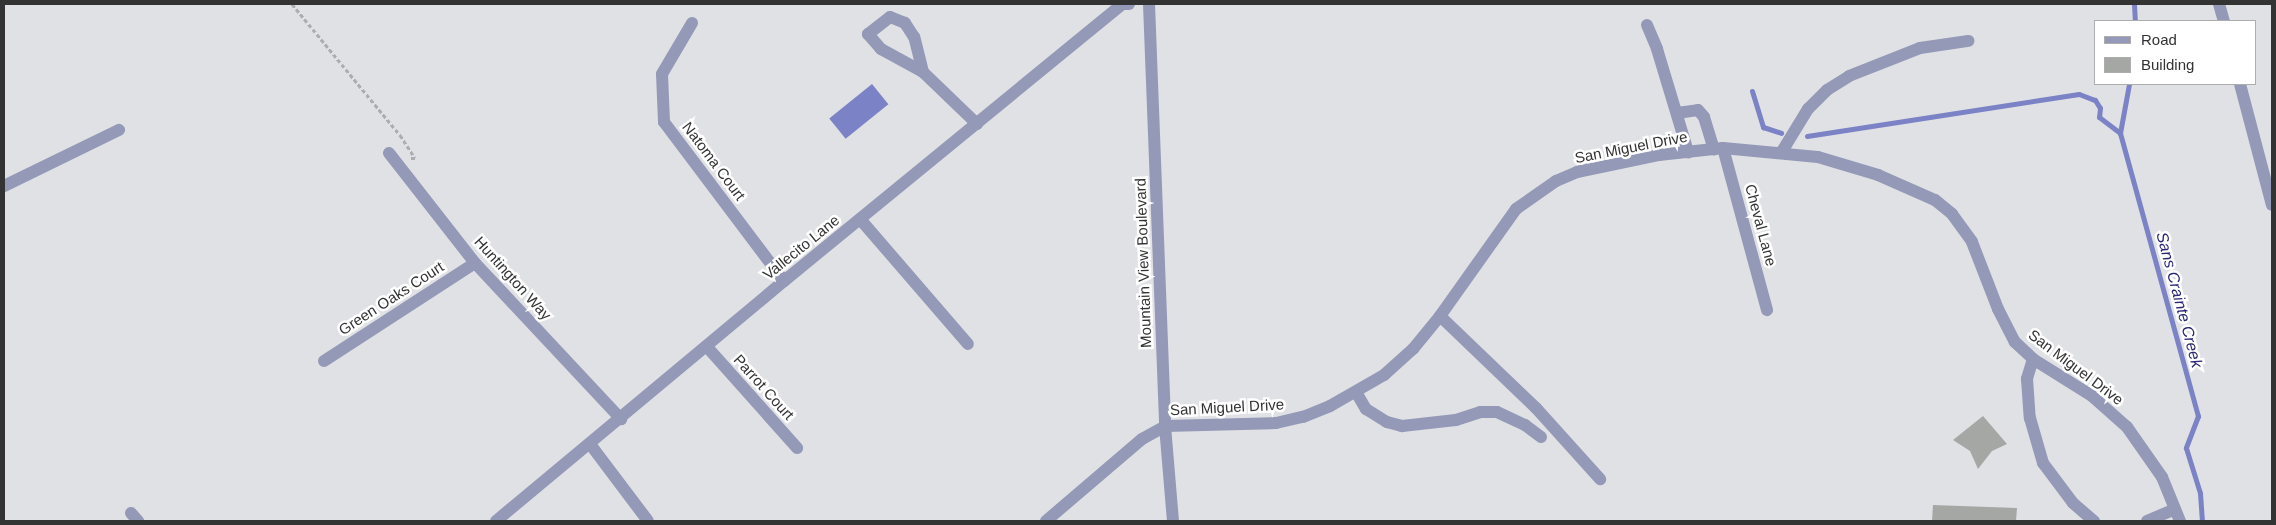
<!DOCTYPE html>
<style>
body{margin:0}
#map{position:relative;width:2276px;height:525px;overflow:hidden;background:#e0e1e5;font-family:Helvetica,sans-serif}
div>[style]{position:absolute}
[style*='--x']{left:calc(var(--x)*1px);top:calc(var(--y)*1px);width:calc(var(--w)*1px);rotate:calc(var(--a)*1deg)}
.water>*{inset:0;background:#7b82c5;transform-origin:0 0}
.stream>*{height:5px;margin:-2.5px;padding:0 2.5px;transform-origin:2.5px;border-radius:2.5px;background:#7b82c5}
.building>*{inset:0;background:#a5a7a4}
.path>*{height:3px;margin-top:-1.5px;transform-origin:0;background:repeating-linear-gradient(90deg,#acadb0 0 4px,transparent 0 6.5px)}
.minor>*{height:12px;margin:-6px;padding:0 6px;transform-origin:6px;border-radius:6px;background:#9499b7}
span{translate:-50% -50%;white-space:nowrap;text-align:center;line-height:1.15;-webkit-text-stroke:5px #fff;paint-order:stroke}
.street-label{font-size:15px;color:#333334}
.water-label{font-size:16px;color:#2a2775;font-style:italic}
.frame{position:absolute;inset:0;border:5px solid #333334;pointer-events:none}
.legend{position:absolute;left:2094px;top:20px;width:162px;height:65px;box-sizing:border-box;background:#fff;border:1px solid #adadae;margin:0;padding:6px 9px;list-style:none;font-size:15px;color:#333334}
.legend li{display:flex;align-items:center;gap:10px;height:25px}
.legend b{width:25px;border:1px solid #adadae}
</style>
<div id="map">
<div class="water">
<i style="left:872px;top:84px;width:26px;height:55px;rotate:51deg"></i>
</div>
<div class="stream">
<i style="--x:2134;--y:4;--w:17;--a:87"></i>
<i style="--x:2129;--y:84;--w:50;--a:100.4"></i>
<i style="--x:2120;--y:133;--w:294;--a:74.6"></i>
<i style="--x:2198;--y:416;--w:34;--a:111"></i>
<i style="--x:2186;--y:448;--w:47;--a:72.7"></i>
<i style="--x:2200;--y:493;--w:28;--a:86"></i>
<i style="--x:1752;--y:91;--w:38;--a:73"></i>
<i style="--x:1763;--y:127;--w:19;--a:18"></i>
<i style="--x:1807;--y:136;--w:275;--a:-8.8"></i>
<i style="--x:2079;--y:94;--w:17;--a:21"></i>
<i style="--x:2095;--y:100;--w:9;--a:58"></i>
<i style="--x:2100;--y:108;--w:9;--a:96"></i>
<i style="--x:2099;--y:117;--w:26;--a:37"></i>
</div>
<div class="building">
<i style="clip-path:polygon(1983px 416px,2007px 444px,1992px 451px,1978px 469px,1970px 451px,1953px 440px)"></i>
<i style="clip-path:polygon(1933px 505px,2017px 508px,2016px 521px,1932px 521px)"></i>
</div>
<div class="path">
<i style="--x:292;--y:4;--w:170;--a:50.5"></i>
<i style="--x:400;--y:135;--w:27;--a:57"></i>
<i style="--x:415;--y:158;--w:4;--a:180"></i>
</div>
<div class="minor">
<i style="--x:1149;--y:4;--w:422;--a:87.8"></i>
<i style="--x:1165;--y:426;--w:95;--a:85.2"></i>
<i style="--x:2219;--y:4;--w:18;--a:74"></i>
<i style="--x:692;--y:23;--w:59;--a:120.5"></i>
<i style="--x:662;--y:74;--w:48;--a:87.6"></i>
<i style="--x:664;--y:122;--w:199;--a:53"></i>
<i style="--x:1647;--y:25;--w:26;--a:67"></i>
<i style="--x:1657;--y:49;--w:108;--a:73.2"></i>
<i style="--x:923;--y:72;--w:36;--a:-104"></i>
<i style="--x:914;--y:37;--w:17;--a:-123"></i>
<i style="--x:905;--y:23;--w:16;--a:-158"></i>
<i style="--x:890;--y:17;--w:28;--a:142"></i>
<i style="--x:868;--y:34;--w:20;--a:49"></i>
<i style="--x:881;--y:49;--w:48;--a:28.7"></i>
<i style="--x:923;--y:72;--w:75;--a:43.9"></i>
<i style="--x:2240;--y:84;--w:125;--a:75.2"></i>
<i style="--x:1677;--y:113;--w:21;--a:-8"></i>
<i style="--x:1698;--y:110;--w:9;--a:49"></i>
<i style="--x:1704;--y:117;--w:34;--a:73"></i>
<i style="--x:1723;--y:148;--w:168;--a:74.8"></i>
<i style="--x:389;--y:153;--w:140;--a:52"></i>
<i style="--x:475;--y:263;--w:214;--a:46.9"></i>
<i style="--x:1781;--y:153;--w:52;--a:-58.5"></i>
<i style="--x:1808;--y:109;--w:27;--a:-45"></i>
<i style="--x:1827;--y:90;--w:26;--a:-32"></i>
<i style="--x:1849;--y:76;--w:76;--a:-21.5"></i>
<i style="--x:1920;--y:48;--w:49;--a:-8.3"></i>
<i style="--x:4;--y:186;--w:128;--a:-26"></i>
<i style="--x:860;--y:219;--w:165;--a:49.2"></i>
<i style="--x:1440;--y:316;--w:133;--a:43.8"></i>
<i style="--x:1536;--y:408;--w:96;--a:48"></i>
<i style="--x:708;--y:348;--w:134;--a:48.3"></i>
<i style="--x:2033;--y:359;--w:21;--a:107"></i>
<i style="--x:2027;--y:379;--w:39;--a:86"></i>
<i style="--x:2030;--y:418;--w:47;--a:73.9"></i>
<i style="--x:2043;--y:463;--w:50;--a:53.1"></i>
<i style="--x:2073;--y:503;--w:28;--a:41"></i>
<i style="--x:324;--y:361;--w:180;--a:-33"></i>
<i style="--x:1356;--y:392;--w:20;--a:60"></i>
<i style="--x:1366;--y:409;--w:25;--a:32"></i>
<i style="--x:1387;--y:422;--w:16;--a:15"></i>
<i style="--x:1402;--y:426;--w:54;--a:-6.3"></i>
<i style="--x:1456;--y:420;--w:25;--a:-18"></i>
<i style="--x:1480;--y:412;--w:17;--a:0"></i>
<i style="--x:1497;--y:412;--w:31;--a:25"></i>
<i style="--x:1525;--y:425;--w:20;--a:37"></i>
<i style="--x:590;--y:444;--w:96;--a:53"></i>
<i style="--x:131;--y:513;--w:11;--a:49"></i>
<i style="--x:496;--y:521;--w:375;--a:-39.8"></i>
<i style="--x:784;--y:281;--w:438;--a:-39.3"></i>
<i style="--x:1123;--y:4;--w:6;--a:0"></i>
<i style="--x:1046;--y:521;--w:126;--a:-40.5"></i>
<i style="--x:1142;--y:439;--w:26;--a:-29"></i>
<i style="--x:1165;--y:426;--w:111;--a:-1.5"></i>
<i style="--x:1276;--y:423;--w:28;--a:-13"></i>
<i style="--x:1303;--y:417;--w:29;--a:-22"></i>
<i style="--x:1330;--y:406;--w:62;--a:-29.9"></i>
<i style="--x:1384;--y:375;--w:39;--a:-42"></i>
<i style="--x:1413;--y:349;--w:43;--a:-50.7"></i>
<i style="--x:1440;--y:316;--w:131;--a:-54.6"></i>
<i style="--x:1516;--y:209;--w:49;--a:-35"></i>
<i style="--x:1556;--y:181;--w:23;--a:-23"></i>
<i style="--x:1577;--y:172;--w:84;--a:-11.7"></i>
<i style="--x:1659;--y:155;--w:64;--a:-6.2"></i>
<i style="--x:1723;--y:148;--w:95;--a:5.4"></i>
<i style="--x:1818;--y:157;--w:63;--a:16.7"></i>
<i style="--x:1878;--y:175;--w:62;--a:23.7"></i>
<i style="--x:1935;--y:200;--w:22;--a:39"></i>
<i style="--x:1952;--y:214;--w:34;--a:54"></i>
<i style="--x:1972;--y:242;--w:72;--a:68.8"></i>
<i style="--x:1998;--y:309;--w:37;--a:63"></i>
<i style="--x:2015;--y:342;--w:25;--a:43"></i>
<i style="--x:2033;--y:359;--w:70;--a:32.1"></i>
<i style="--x:2092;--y:396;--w:47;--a:41.5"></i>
<i style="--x:2127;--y:427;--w:61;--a:55"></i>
<i style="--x:2162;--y:477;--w:48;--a:67.8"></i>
<i style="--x:2147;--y:521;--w:30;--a:-23"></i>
</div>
<div class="street-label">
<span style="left:1631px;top:147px;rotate:-11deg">San Miguel Drive</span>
<span style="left:714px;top:161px;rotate:53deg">Natoma Court</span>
<span style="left:1761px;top:225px;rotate:75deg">Cheval Lane</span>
<span style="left:801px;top:247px;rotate:-39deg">Vallecito Lane</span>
<span style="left:1143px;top:263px;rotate:-92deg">Mountain View Boulevard</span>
<span style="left:513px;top:278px;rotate:48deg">Huntington Way</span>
<span style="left:391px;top:298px;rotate:-33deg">Green Oaks Court</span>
<span style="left:2076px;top:367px;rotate:37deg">San Miguel Drive</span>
<span style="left:764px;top:387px;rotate:48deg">Parrot Court</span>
<span style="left:1227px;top:407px;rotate:-3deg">San Miguel Drive</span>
</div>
<div class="water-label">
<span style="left:2179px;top:300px;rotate:75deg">Sans Crainte Creek</span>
</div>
<div class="frame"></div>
<ul class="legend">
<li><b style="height:6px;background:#9499b7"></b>Road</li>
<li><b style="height:14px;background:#a5a7a4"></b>Building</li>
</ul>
</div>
